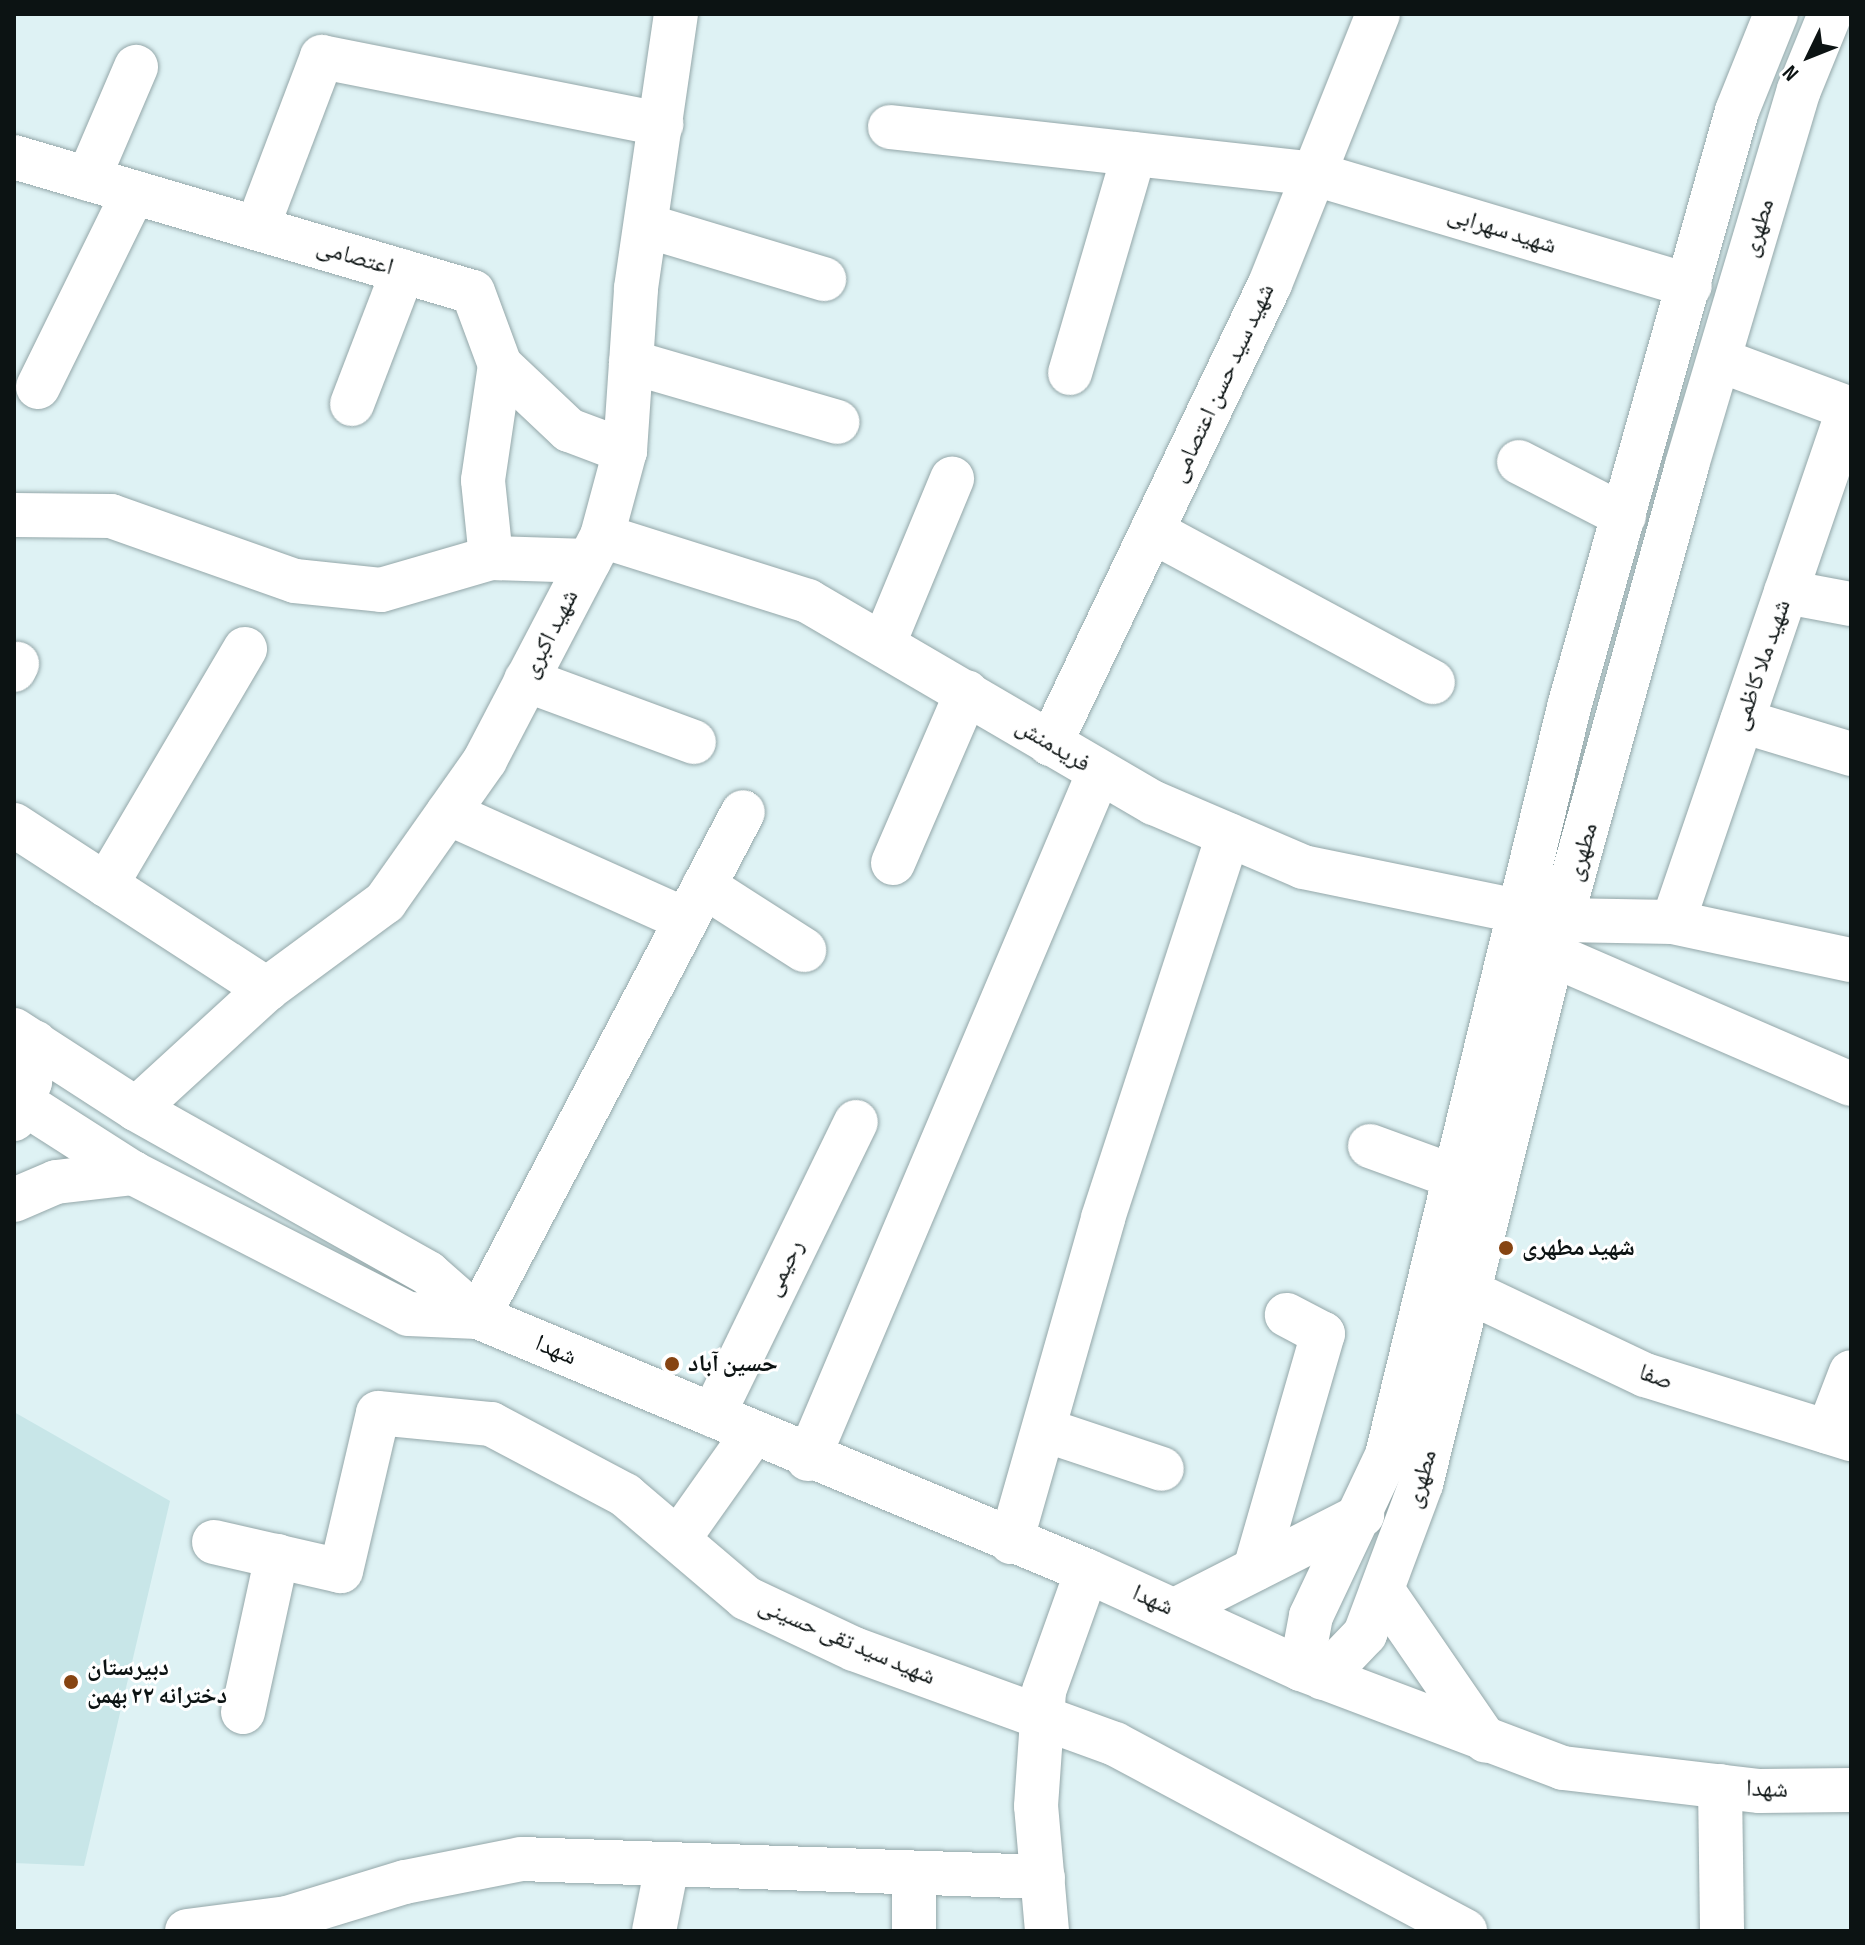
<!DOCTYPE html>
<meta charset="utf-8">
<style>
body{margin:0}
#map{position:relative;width:1865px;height:1945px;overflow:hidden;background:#def2f4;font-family:"Sofia Sans Condensed","Noto Naskh Arabic",sans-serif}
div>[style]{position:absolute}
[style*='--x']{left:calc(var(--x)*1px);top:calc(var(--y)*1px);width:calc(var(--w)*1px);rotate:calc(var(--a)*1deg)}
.built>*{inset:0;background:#c8e6e8}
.roads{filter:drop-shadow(0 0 2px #94a7a9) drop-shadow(0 0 2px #94a7a9)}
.minor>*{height:44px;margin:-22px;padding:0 22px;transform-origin:22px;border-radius:22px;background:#fff}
.major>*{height:44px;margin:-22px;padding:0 22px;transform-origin:22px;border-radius:22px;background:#fff}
.dots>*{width:22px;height:22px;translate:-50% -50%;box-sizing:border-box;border:4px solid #fff;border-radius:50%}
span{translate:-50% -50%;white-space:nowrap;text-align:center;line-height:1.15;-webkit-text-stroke:6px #fff;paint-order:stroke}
.street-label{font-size:24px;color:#0c1313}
.poi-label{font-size:24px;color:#0c1313;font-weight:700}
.left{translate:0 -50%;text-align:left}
.frame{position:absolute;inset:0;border:16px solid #0c1313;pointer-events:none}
.north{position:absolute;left:1769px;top:16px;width:80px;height:80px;-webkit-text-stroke:6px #fff;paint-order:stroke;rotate:227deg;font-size:22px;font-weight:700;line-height:32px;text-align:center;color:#0c1313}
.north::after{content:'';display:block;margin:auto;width:28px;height:36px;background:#0c1313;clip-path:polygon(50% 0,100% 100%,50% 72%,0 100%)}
</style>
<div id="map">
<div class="built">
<i style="clip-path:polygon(14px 1412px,170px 1501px,84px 1866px,14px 1863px)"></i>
</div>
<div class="roads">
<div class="minor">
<i style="--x:890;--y:127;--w:428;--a:6.3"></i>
<i style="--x:1315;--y:174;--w:391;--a:16.6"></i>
<i style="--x:14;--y:157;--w:478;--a:16.4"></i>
<i style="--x:473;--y:292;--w:78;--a:69.7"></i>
<i style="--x:500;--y:365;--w:95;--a:43.3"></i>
<i style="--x:569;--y:430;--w:60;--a:20.6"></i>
<i style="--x:88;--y:179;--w:122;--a:-66.8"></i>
<i style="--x:647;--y:226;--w:185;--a:16.7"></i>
<i style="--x:257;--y:228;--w:183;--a:-69.2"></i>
<i style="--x:322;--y:57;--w:346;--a:11.2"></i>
<i style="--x:1719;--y:360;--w:141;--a:20.4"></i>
<i style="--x:631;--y:362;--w:215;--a:16.2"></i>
<i style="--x:1070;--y:373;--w:228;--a:-73.7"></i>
<i style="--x:38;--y:387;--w:217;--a:-63.8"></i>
<i style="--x:352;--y:404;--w:142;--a:-69"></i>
<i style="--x:1519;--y:462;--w:118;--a:27.2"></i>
<i style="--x:14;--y:515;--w:97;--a:0.6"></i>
<i style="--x:111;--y:516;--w:195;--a:19.5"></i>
<i style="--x:295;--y:581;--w:86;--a:6"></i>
<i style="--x:381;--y:590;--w:115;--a:-16.2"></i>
<i style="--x:491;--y:558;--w:98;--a:1.8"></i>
<i style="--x:1152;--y:531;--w:319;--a:28.3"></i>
<i style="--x:602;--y:536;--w:216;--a:17.5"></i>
<i style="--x:808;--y:601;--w:401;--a:30.3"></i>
<i style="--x:1154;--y:803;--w:162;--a:23.2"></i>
<i style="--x:1303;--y:867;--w:263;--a:11.6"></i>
<i style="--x:1561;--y:920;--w:112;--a:1"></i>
<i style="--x:1673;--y:922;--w:182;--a:12.1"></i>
<i style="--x:491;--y:558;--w:78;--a:-95.9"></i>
<i style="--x:483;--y:480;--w:116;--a:-81.6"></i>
<i style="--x:1786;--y:592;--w:66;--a:10.5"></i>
<i style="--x:884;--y:643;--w:178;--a:-67.5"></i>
<i style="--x:14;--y:670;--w:7;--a:-63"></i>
<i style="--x:526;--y:680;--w:179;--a:20.3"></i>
<i style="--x:1742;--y:721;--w:114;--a:16.8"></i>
<i style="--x:1050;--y:744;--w:510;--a:-64.44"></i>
<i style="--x:1270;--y:284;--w:291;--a:-68.2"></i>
<i style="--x:448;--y:813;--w:261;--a:24.2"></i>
<i style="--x:14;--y:825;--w:302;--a:33"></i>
<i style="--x:893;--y:863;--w:186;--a:-66.6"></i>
<i style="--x:106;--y:885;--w:274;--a:-59.5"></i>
<i style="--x:704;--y:886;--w:119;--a:32.6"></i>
<i style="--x:1673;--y:922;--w:543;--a:-71.1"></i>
<i style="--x:1555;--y:956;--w:322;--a:23.4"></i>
<i style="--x:136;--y:1109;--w:178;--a:-42.5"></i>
<i style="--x:267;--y:989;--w:147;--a:-36.4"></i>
<i style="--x:385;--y:902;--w:174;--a:-54.8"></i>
<i style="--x:485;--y:760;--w:253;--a:-62.4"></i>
<i style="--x:602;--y:536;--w:88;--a:-74.9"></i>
<i style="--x:625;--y:451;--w:163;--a:-86.1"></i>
<i style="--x:636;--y:288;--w:277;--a:-81.7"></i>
<i style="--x:14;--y:1119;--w:40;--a:-66.6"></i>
<i style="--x:30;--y:1082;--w:40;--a:-82.9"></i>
<i style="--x:1370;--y:1146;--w:90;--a:20"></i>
<i style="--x:14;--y:1200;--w:46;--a:-23.2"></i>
<i style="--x:56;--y:1182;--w:78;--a:-6.7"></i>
<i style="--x:1470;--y:1292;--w:194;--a:25.4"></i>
<i style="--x:1645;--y:1375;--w:216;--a:17.3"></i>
<i style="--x:478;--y:1317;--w:570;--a:-62.31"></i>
<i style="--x:713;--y:1415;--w:326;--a:-64"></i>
<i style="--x:1045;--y:1430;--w:123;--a:18.4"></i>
<i style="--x:1828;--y:1432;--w:64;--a:-69"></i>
<i style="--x:808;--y:1459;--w:746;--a:-67.04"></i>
<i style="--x:679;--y:1538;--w:126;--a:-54.7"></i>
<i style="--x:214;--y:1542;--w:130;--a:12.9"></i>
<i style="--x:341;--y:1571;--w:162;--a:-76.8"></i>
<i style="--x:378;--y:1413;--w:114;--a:5.6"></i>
<i style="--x:491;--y:1424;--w:152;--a:27.9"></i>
<i style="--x:625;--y:1495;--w:159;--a:40.4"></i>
<i style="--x:746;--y:1598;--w:119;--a:25.3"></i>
<i style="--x:854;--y:1649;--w:278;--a:20"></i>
<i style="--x:1115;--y:1744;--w:397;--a:28.1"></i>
<i style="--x:1011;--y:1542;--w:337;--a:-74.1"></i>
<i style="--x:1103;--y:1218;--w:403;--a:-71.9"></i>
<i style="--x:1255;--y:1569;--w:245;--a:-73.9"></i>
<i style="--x:1323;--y:1334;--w:41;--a:-152.2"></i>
<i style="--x:243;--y:1712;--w:160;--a:-77.7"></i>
<i style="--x:1720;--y:1786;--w:145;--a:89.2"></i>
<i style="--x:914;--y:1874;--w:57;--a:90"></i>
<i style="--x:187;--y:1931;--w:101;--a:-7.4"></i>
<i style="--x:287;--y:1918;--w:123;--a:-17"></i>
<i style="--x:405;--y:1882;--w:118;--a:-11.2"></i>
<i style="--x:521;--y:1859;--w:522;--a:1.97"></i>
<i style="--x:654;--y:1931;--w:66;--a:-78.7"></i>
<i style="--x:1047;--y:1931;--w:125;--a:-95"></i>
<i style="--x:1036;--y:1806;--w:115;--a:-86"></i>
<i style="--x:1044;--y:1691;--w:127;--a:-70.3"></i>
</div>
<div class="major">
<i style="--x:14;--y:1030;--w:145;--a:32.9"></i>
<i style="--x:136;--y:1109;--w:335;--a:29.3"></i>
<i style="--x:428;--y:1273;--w:67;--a:41.3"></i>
<i style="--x:478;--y:1317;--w:660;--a:22.64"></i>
<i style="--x:1087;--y:1571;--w:235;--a:24.6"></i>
<i style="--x:1301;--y:1669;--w:280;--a:20.7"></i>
<i style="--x:1563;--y:1768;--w:198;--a:6.7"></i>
<i style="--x:1760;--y:1791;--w:91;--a:-0.6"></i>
<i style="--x:14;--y:1097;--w:141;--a:32.6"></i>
<i style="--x:133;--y:1173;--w:309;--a:27.1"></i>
<i style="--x:408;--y:1314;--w:70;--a:2.5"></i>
<i style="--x:1385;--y:1594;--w:178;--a:55.5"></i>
<i style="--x:1175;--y:1610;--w:210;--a:-26.9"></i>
<i style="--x:1301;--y:1669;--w:54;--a:-79.3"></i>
<i style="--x:1311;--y:1616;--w:178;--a:-64.7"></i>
<i style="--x:1387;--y:1455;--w:770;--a:-76.32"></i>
<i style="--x:1569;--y:707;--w:619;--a:-74.26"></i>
<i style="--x:1737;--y:111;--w:105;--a:-68.1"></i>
<i style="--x:1323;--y:1678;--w:61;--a:-46.3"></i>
<i style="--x:1365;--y:1634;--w:160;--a:-69.5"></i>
<i style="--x:1421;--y:1484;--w:581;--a:-76.06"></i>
<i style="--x:1561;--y:920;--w:472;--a:-74.5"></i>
<i style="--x:1687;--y:465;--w:391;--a:-73.4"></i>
<i style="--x:1799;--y:90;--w:82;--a:-67.8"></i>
</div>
</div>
<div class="dots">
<i style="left:1506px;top:1248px;background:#864412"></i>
<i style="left:672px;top:1364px;background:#864412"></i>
<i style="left:71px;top:1682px;background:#864412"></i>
</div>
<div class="street-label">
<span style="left:1758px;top:228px;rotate:-73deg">مطهری</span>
<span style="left:1502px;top:230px;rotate:17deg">شهید سهرابی</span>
<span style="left:355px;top:257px;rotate:16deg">اعتصامی</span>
<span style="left:1222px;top:383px;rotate:-65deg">شهید سید حسن اعتصامی</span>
<span style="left:550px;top:634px;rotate:-63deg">شهید اکبری</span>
<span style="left:1761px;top:665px;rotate:-71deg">شهید ملا کاظمی</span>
<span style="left:1053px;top:745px;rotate:31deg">فریدمنش</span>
<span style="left:1582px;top:852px;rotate:-74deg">مطهری</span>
<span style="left:784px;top:1268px;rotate:-64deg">رحیمی</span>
<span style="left:556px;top:1350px;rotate:23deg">شهدا</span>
<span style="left:1656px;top:1377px;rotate:20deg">صفا</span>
<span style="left:1421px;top:1479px;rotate:-74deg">مطهری</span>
<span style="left:1153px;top:1600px;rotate:24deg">شهدا</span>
<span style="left:847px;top:1641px;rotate:23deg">شهید سید تقی حسینی</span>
<span style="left:1767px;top:1789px;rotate:2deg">شهدا</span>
</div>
<div class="poi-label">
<span class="left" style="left:1522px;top:1248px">شهید مطهری</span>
<span class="left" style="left:688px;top:1364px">حسین آباد</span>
<span class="left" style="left:87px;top:1682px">دبیرستان<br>دخترانه ۲۲ بهمن</span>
</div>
<div class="frame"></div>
<div class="north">N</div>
</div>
